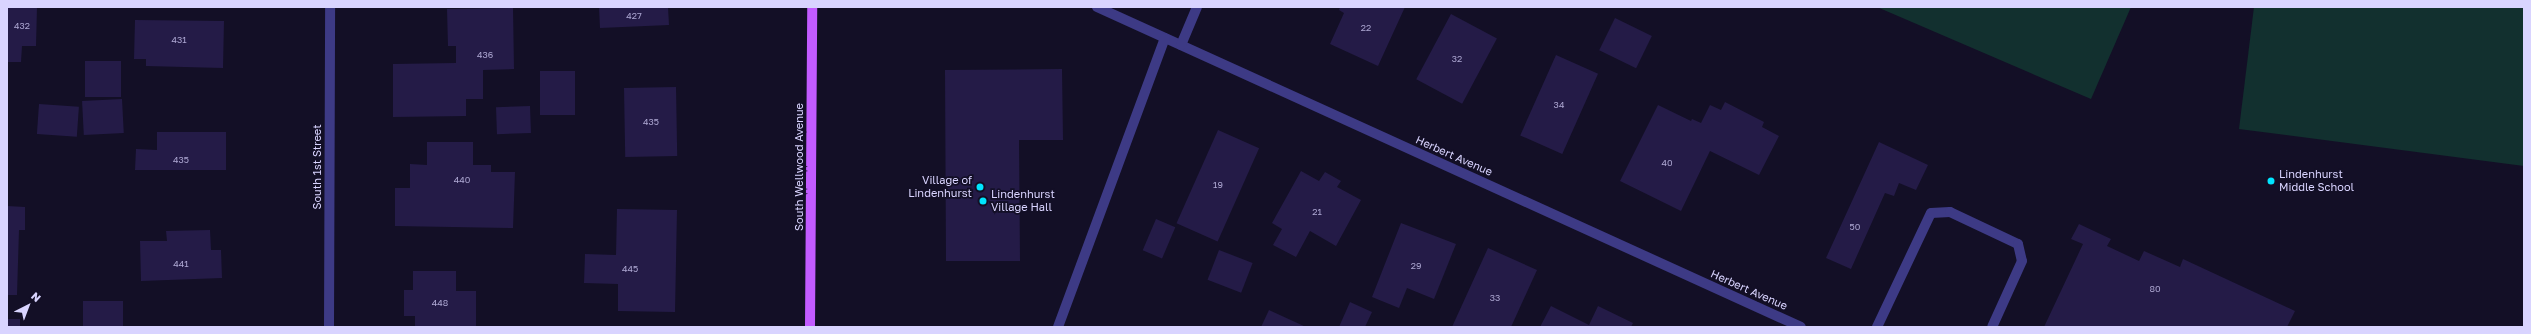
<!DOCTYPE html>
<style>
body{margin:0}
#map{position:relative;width:2531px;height:334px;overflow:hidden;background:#130f26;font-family:"Golos Text",sans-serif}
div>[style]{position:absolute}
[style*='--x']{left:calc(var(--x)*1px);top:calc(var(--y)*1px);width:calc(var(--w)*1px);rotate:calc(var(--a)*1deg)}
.green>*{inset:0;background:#12302f}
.building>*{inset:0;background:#241b47;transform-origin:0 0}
.minor>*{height:10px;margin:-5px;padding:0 5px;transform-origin:5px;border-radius:5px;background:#3d3a85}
.major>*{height:10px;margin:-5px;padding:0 5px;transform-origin:5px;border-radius:5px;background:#c25bff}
.dots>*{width:11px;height:11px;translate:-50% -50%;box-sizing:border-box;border:2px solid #130f26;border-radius:50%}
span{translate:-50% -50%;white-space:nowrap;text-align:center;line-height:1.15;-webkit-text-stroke:3.5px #130f26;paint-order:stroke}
.number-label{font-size:9px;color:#aca6d1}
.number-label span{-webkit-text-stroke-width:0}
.street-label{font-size:11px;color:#d9d4ff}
.poi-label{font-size:11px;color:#d9d4ff}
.left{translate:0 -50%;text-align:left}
.right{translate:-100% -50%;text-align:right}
.frame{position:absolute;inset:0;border:8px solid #d9d4ff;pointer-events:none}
.north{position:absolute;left:8px;top:286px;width:40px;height:40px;-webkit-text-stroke:3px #130f26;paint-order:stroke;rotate:42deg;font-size:11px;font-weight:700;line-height:16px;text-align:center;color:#d9d4ff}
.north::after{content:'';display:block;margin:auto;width:14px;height:18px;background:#d9d4ff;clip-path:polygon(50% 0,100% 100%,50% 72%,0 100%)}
</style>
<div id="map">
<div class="green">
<i style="clip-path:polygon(1877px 7px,2131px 7px,2091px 99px)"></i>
<i style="clip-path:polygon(2254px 7px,2524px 7px,2524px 166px,2239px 129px)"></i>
</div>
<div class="building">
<i style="clip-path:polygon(7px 7px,37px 7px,36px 46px,22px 46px,21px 62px,7px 62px)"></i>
<i style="clip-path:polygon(599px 7px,668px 7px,669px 25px,600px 28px)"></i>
<i style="clip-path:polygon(1340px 7px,1405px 7px,1378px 66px,1330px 44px,1344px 13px,1339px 10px)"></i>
<i style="clip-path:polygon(513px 8px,514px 69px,483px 70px,483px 99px,466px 99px,466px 116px,393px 117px,393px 64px,456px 63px,456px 46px,448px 46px,447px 9px)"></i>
<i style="left:1451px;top:14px;width:52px;height:74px;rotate:28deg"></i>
<i style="left:1615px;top:18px;width:41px;height:36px;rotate:26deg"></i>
<i style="clip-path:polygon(135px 20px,224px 21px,223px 68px,146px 66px,146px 59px,134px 59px)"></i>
<i style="left:1556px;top:55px;width:46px;height:88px;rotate:24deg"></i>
<i style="left:85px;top:61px;width:36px;height:36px"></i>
<i style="clip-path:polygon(1062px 69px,1063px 140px,1019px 140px,1020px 261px,946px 261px,945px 70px)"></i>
<i style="left:540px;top:71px;width:35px;height:44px"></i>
<i style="left:676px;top:87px;width:69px;height:52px;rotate:89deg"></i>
<i style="left:122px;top:99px;width:34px;height:40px;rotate:87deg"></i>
<i style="clip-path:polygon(1725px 102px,1764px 122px,1762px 127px,1779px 136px,1759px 175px,1710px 151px,1681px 211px,1620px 181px,1658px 105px,1691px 121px,1692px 119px,1701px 123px,1710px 105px,1721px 110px)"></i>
<i style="left:39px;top:104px;width:40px;height:30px;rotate:4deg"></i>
<i style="left:530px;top:106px;width:27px;height:34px;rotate:88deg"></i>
<i style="left:1218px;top:130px;width:45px;height:102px;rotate:24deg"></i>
<i style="clip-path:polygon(157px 132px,226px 132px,226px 170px,135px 170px,136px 149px,157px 150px)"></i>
<i style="clip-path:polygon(427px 142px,473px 142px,473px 165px,491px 165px,491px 172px,515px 172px,513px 228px,395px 226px,395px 188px,410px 188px,410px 164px,427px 165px)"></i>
<i style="clip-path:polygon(1879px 142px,1928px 165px,1916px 190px,1899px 183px,1894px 196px,1885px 193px,1851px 269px,1826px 258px)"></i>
<i style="clip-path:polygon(1301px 171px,1319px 181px,1325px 172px,1341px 181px,1337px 187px,1361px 200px,1336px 246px,1310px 231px,1296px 257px,1273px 245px,1282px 229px,1272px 223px)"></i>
<i style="clip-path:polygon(7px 206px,25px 207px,25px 230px,19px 230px,17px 295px,7px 295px)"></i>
<i style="clip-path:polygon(617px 209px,677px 210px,675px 312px,618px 311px,618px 284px,584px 283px,585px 254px,616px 255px)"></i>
<i style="left:1156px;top:219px;width:21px;height:34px;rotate:23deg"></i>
<i style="clip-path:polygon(1401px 223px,1456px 244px,1434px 299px,1407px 288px,1399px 308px,1372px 297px)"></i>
<i style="clip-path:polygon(2079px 224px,2111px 239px,2107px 246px,2139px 261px,2144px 251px,2180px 267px,2183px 259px,2295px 311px,2287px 327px,2044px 327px,2083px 244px,2071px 239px)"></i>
<i style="clip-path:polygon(210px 230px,211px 250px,221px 250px,222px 278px,141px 281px,140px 241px,167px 241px,166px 231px)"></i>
<i style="clip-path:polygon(1488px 248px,1537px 270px,1511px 327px,1452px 327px)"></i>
<i style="left:1219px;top:250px;width:36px;height:32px;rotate:21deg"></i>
<i style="clip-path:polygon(413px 271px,456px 271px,456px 291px,476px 291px,476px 327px,415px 327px,415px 316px,404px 316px,404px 290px,413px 290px)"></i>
<i style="left:83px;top:301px;width:40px;height:26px"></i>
<i style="clip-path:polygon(1350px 302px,1372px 312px,1365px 327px,1339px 327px)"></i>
<i style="clip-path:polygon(1551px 306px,1589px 325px,1598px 306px,1633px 323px,1631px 327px,1540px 327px)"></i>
<i style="clip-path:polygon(1269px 310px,1306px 327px,1261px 327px)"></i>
<i style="left:7px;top:319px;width:13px;height:8px"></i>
</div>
<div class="minor">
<i style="--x:1097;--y:7;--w:773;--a:24.44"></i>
<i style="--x:1181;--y:45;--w:41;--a:-67.2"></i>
<i style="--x:329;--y:327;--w:320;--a:-89.8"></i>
<i style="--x:1058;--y:327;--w:308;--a:-69.7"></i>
<i style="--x:1877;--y:327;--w:126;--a:-64.7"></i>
<i style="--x:1931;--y:213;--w:19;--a:-3"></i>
<i style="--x:1950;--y:212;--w:75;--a:25.2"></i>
<i style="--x:2018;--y:244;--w:17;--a:77"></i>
<i style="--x:2022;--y:261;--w:72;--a:114.4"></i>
</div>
<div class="major">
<i style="--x:810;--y:327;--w:320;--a:-89.6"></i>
</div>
<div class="dots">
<i style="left:2271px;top:181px;background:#00e5ff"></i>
<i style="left:980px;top:187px;background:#00e5ff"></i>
<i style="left:983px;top:201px;background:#00e5ff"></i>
</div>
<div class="number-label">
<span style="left:634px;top:16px">427</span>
<span style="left:22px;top:26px">432</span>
<span style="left:1366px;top:28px">22</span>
<span style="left:179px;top:40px">431</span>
<span style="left:485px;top:55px">436</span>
<span style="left:1457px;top:59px">32</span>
<span style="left:1559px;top:105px">34</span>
<span style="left:651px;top:122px">435</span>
<span style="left:181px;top:160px">435</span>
<span style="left:1667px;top:163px">40</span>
<span style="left:462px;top:180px">440</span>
<span style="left:1218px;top:185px">19</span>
<span style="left:1317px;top:212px">21</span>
<span style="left:1855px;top:227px">50</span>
<span style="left:181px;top:264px">441</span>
<span style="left:1416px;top:266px">29</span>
<span style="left:630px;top:269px">445</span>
<span style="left:2155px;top:289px">80</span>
<span style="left:1495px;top:298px">33</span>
<span style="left:440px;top:303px">448</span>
</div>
<div class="street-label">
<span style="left:1454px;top:156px;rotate:24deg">Herbert Avenue</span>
<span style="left:317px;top:167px;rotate:-90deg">South 1st Street</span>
<span style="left:799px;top:167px;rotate:-90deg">South Wellwood Avenue</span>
<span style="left:1749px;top:290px;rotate:24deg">Herbert Avenue</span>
</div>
<div class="poi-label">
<span class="left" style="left:2279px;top:181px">Lindenhurst<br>Middle School</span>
<span class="right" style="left:972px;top:187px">Village of<br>Lindenhurst</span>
<span class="left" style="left:991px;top:201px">Lindenhurst<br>Village Hall</span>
</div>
<div class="frame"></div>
<div class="north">N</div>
</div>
